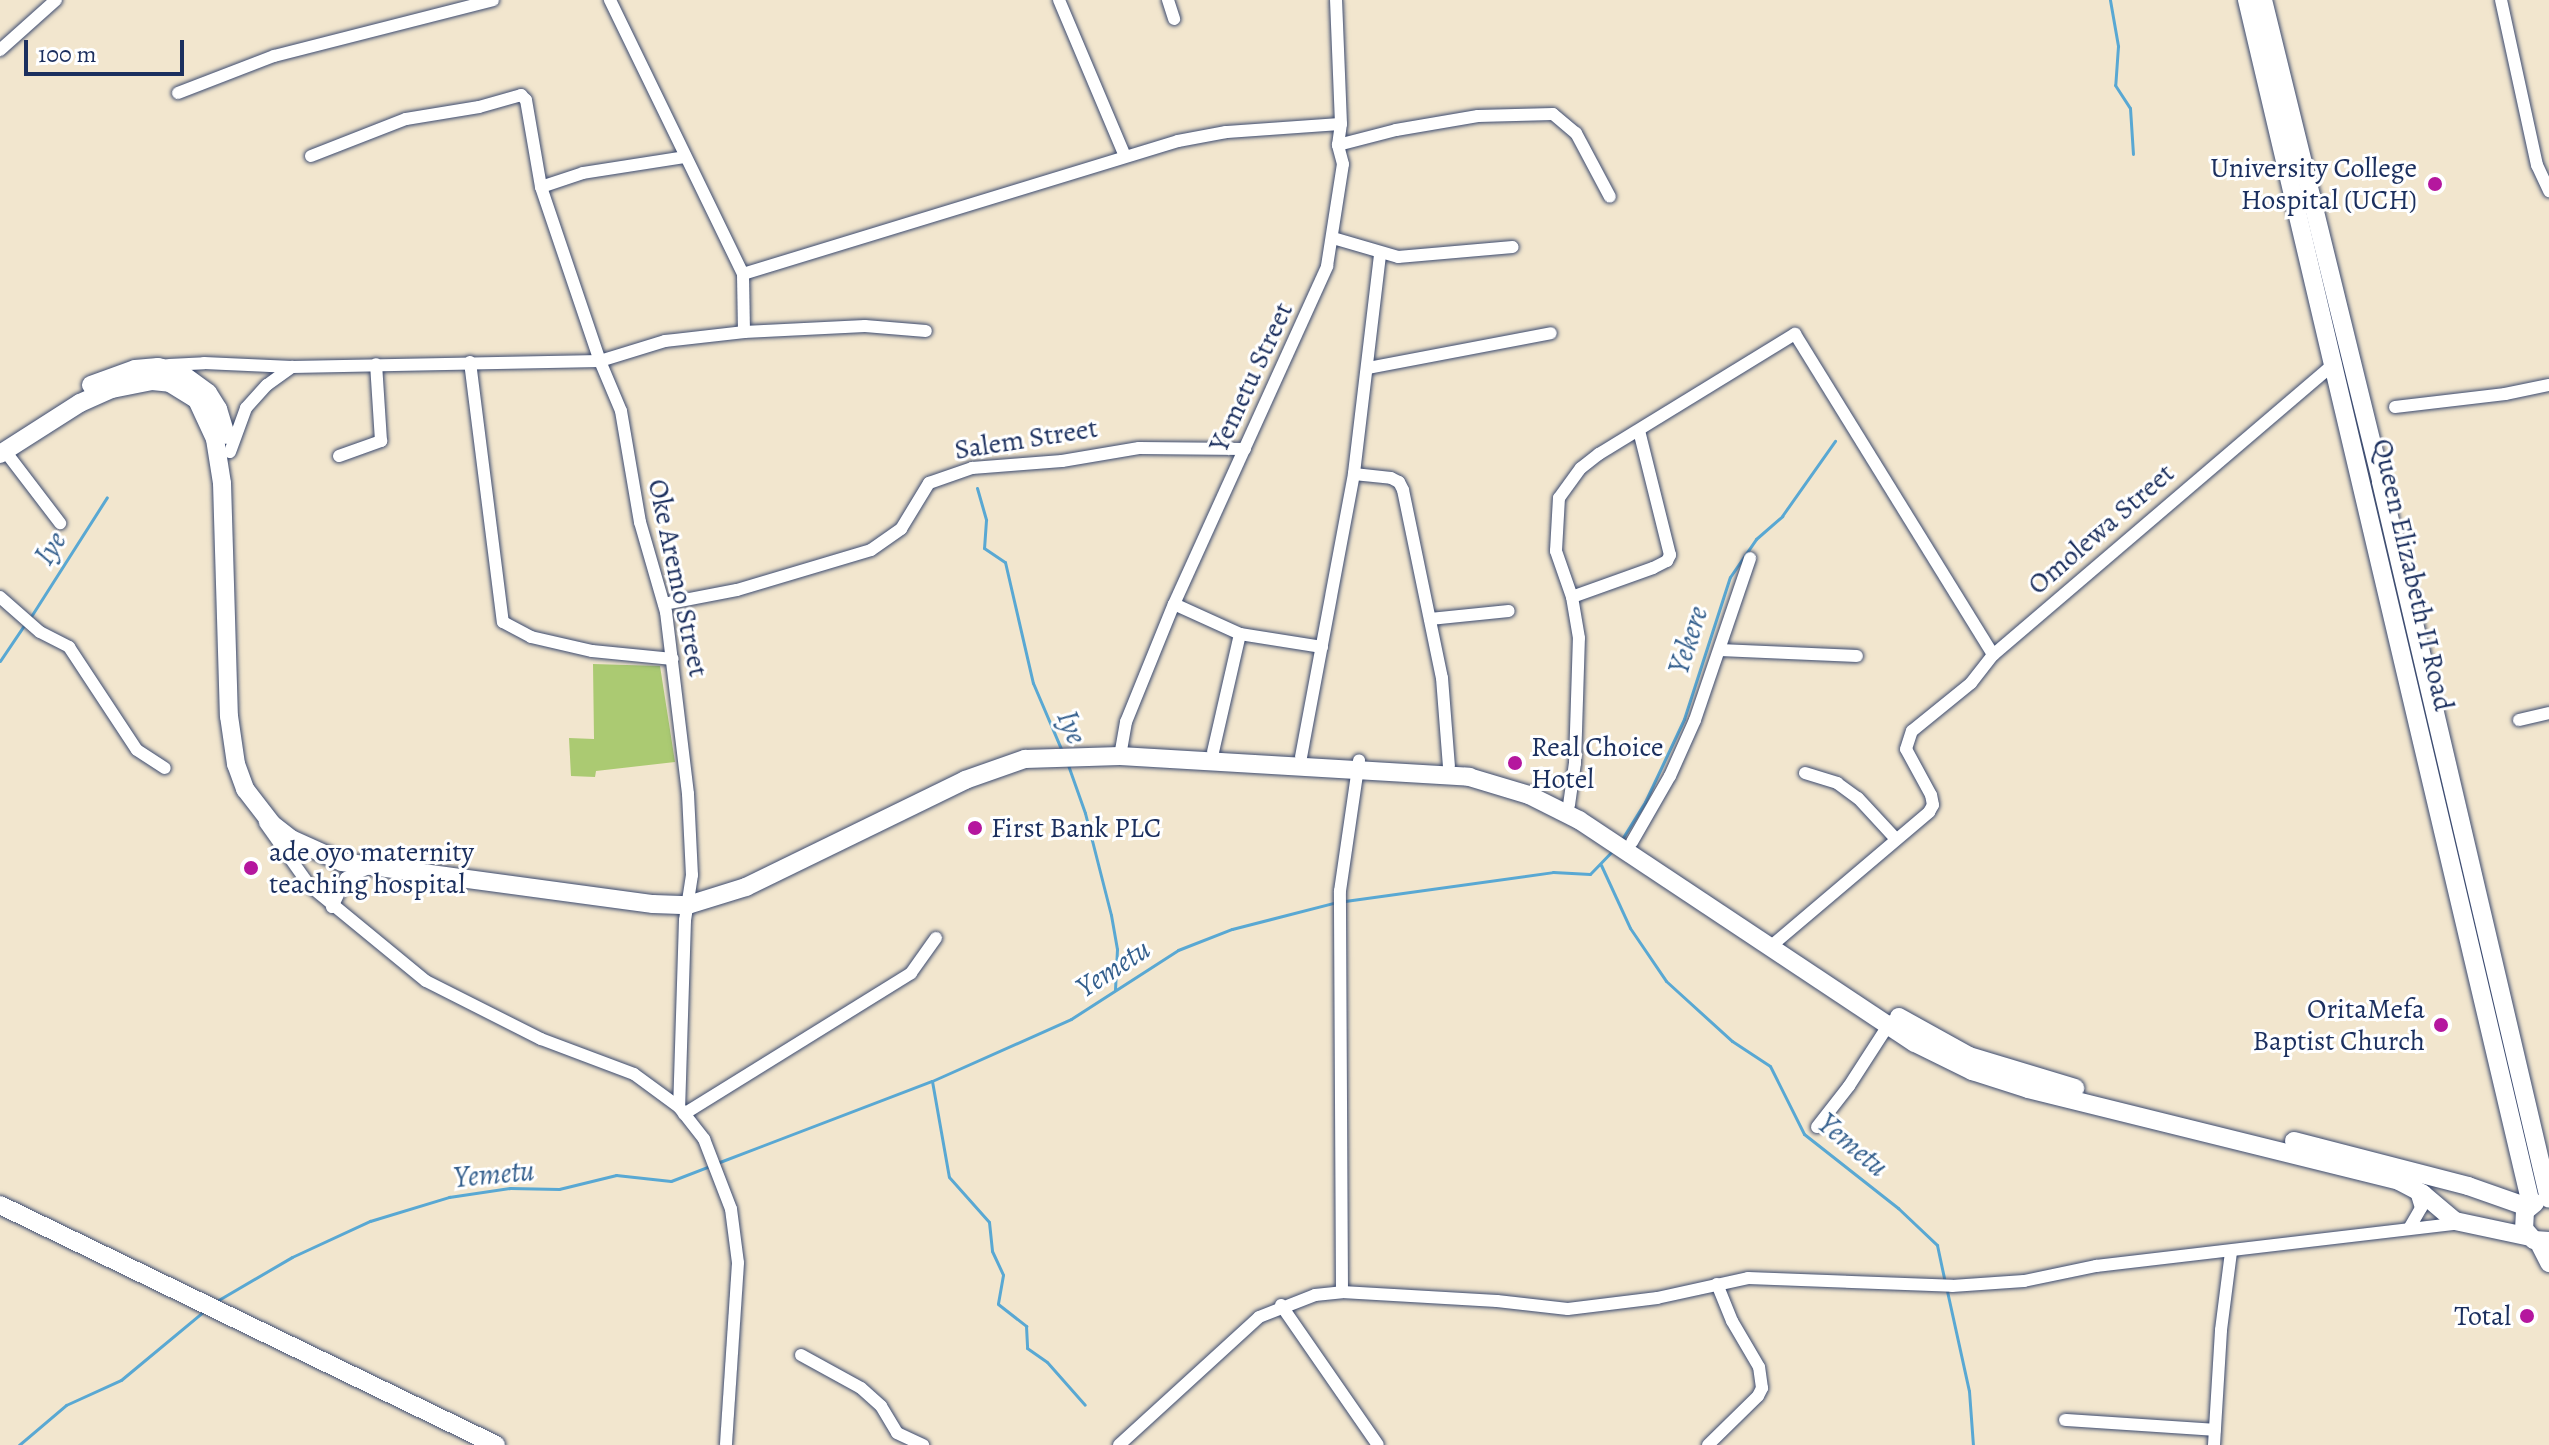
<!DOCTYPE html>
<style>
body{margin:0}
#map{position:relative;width:2549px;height:1445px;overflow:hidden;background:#f2e6ce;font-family:Alegreya,serif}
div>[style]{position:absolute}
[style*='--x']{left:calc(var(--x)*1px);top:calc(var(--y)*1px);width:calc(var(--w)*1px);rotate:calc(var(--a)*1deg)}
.green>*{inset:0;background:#abca72}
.stream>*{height:3px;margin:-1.5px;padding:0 1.5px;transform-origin:1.5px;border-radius:1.5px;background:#59a8d3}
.roads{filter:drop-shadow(0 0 2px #3b4a6f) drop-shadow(0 0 2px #3b4a6f)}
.minor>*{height:12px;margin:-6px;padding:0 6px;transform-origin:6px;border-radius:6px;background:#fff}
.highway>*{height:18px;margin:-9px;padding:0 9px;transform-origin:9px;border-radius:9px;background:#fff}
.dots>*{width:22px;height:22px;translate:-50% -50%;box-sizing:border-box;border:4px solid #fff;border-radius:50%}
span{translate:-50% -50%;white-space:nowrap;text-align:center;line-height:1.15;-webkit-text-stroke:6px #fff;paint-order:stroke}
.poi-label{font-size:28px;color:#1b2f5e}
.right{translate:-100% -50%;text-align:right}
.left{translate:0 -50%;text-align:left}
.street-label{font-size:28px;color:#1b2f5e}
.water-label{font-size:30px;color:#345f8d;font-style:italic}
.scale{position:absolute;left:24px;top:40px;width:160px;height:36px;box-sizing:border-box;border:4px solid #1b2f5e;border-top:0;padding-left:10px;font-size:24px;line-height:28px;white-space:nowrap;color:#1b2f5e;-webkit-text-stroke:6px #fff;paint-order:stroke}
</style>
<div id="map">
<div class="green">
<i style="clip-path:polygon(593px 664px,660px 666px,675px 762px,596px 771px,595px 777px,571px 776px,569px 738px,594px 739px)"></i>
</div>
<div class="stream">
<i style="--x:2110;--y:0;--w:47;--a:80.1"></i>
<i style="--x:2118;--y:46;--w:39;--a:94"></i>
<i style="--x:2115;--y:85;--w:27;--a:57"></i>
<i style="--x:2130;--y:108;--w:46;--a:86.3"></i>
<i style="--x:977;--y:488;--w:33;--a:74"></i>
<i style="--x:986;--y:520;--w:28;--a:94"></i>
<i style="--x:984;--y:548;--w:25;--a:34"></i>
<i style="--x:1005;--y:562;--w:124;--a:77"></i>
<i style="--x:1033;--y:683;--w:74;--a:66.9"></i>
<i style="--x:30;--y:618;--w:143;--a:-57.5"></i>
<i style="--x:0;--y:661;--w:45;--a:-56"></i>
<i style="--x:1068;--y:765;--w:51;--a:70.5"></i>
<i style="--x:1085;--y:813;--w:105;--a:75.7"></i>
<i style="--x:1111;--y:915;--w:35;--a:80"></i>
<i style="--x:1117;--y:949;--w:41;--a:92.8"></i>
<i style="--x:1622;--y:839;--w:44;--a:-58.1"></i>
<i style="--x:1645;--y:802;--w:92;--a:-64.8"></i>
<i style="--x:1684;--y:719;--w:149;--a:-72.1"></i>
<i style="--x:1730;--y:577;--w:46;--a:-55.6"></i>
<i style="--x:1756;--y:539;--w:35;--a:-41"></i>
<i style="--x:1782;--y:516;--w:92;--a:-54.8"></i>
<i style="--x:1601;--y:865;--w:69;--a:65.3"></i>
<i style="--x:1630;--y:928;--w:64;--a:55.8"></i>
<i style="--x:1666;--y:981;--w:89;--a:42.3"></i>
<i style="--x:1732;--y:1041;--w:45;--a:33.3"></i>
<i style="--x:1770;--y:1066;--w:76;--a:63.4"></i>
<i style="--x:1804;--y:1134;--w:120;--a:38.2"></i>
<i style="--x:1898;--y:1208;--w:54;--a:43.5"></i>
<i style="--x:1937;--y:1245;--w:39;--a:78"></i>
<i style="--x:1345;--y:901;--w:210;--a:-7.9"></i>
<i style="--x:1553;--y:872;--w:37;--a:3"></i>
<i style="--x:1590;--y:874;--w:32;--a:-46"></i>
<i style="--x:932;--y:1081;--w:97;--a:80"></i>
<i style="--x:949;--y:1177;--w:60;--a:48.4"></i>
<i style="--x:989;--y:1222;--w:29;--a:84"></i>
<i style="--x:992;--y:1251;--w:26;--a:65"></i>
<i style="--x:1003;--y:1275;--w:29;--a:100"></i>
<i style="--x:998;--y:1304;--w:36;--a:38"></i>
<i style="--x:1026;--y:1326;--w:22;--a:87"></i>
<i style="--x:1027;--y:1348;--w:24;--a:35"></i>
<i style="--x:1047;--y:1362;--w:57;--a:48.5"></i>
<i style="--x:717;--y:1163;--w:230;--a:-20.9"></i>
<i style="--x:932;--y:1081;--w:152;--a:-24"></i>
<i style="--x:1071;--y:1019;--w:127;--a:-32.8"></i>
<i style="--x:1178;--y:950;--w:58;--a:-21.3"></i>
<i style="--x:1232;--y:929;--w:108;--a:-14.4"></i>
<i style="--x:1947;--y:1291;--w:102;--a:77.6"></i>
<i style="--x:1969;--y:1391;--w:54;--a:85.8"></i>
<i style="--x:215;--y:1302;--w:89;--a:-30.3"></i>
<i style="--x:292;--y:1257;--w:86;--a:-24.8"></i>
<i style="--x:370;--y:1221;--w:83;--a:-16.9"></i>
<i style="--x:449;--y:1197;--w:62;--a:-8.4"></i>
<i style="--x:510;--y:1188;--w:49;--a:1.2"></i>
<i style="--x:559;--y:1189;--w:59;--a:-13.8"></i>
<i style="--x:616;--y:1175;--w:55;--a:6.2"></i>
<i style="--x:671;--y:1181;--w:42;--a:-21"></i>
<i style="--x:19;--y:1445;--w:62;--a:-40.4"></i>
<i style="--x:66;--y:1405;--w:60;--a:-24.4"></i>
<i style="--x:121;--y:1380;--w:107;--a:-39.7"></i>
</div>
<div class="roads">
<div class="minor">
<i style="--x:1059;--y:0;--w:169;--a:67.1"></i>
<i style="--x:1168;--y:0;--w:20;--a:72"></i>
<i style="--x:2501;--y:0;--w:169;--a:77.7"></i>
<i style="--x:2537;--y:165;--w:29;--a:65"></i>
<i style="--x:0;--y:50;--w:75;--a:-41.8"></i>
<i style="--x:178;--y:93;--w:103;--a:-21.1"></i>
<i style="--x:274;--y:56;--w:226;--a:-14.3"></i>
<i style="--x:1338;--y:145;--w:60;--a:-14.5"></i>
<i style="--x:1396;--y:130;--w:83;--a:-9.7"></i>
<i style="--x:1478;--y:116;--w:75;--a:-1.5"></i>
<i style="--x:1553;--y:114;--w:30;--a:40"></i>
<i style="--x:1576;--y:133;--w:72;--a:62"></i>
<i style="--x:311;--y:156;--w:102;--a:-21.3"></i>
<i style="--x:406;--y:119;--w:74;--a:-9.3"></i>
<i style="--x:479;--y:107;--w:44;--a:-15.9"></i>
<i style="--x:521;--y:95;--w:7;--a:45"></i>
<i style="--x:526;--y:100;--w:88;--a:80.2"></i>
<i style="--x:541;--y:187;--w:184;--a:71.3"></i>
<i style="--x:600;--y:361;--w:54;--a:67.2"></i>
<i style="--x:621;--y:411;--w:113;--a:80.3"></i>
<i style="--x:640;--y:522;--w:94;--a:73.9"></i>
<i style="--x:666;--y:612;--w:183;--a:83.1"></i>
<i style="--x:688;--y:794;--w:81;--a:87.2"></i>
<i style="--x:692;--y:875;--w:46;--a:98.8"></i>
<i style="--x:685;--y:920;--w:187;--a:91.8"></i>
<i style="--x:541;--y:187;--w:44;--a:-18.4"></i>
<i style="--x:583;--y:173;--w:103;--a:-8.9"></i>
<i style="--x:1333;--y:238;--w:68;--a:16.3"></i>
<i style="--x:1398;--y:257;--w:115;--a:-5"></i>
<i style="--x:1380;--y:255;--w:221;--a:96.8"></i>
<i style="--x:1354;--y:474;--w:37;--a:6"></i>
<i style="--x:1391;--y:478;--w:9;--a:27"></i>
<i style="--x:1399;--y:482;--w:9;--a:63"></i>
<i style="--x:1403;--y:490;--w:192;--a:78.3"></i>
<i style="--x:1442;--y:678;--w:88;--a:85.5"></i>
<i style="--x:743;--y:274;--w:455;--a:-17"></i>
<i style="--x:1178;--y:141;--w:49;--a:-10.6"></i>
<i style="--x:1226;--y:132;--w:115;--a:-4"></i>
<i style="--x:744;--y:332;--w:121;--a:-2.8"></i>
<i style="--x:865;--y:326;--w:61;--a:4.7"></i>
<i style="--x:470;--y:362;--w:262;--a:82.8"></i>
<i style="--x:503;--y:622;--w:32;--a:28"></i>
<i style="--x:531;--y:637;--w:63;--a:12.9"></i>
<i style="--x:592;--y:651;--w:81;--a:5.6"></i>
<i style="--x:169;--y:365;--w:35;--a:-3"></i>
<i style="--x:204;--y:363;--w:88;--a:2.6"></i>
<i style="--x:292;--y:367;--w:308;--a:-1.1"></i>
<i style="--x:600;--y:361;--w:68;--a:-17.1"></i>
<i style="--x:665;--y:341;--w:80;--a:-6.5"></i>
<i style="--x:744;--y:332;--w:58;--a:-91"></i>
<i style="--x:743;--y:274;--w:305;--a:-115.9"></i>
<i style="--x:1368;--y:368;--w:186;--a:-10.8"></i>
<i style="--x:2395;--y:407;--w:111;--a:-6.7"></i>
<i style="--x:2505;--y:394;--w:45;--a:-11.6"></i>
<i style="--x:5;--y:451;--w:91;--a:52.6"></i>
<i style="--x:230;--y:452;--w:47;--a:-70"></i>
<i style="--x:246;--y:408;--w:31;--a:-48"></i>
<i style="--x:267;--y:385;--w:31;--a:-36"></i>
<i style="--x:339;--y:456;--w:45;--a:-19.7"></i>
<i style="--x:381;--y:441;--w:77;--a:-93.7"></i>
<i style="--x:0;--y:597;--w:53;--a:41.2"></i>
<i style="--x:40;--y:632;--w:33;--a:27"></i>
<i style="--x:69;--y:647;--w:123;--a:56.6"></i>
<i style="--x:137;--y:750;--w:33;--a:33"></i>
<i style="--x:1572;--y:597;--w:86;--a:-19.7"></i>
<i style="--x:1653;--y:568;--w:16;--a:-27"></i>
<i style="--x:1667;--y:561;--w:7;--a:-63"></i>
<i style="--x:1670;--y:555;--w:128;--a:-104"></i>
<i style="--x:664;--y:604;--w:74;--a:-10.9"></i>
<i style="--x:737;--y:590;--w:140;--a:-16.6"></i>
<i style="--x:871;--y:550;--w:37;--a:-35"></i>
<i style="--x:901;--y:529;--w:54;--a:-58.7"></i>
<i style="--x:929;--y:483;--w:46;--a:-19.2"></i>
<i style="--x:972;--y:468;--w:90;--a:-4.4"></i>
<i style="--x:1062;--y:461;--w:78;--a:-9.6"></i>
<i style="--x:1139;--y:448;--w:106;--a:0.5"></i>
<i style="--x:1174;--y:604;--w:72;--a:24.4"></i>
<i style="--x:1240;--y:634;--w:83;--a:9"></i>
<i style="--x:1430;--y:619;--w:79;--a:-5.8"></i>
<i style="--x:1720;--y:650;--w:137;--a:2.5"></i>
<i style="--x:2519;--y:720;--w:31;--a:-13"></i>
<i style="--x:1213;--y:752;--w:121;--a:-77.1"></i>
<i style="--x:1120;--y:756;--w:35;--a:-80"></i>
<i style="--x:1126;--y:722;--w:127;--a:-67.9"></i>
<i style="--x:1174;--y:604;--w:371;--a:-65.6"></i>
<i style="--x:1327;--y:266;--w:103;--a:-81.1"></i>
<i style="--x:1343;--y:164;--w:20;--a:-105"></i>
<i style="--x:1338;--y:145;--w:21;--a:-82"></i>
<i style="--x:1341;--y:124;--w:124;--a:-92.3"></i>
<i style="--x:1301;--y:757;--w:288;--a:-79.4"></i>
<i style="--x:1805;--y:773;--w:34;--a:17"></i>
<i style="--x:1837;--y:783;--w:26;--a:36"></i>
<i style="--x:1858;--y:798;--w:56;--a:47.2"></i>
<i style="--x:1569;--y:805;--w:42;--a:-81.9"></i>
<i style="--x:1575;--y:763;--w:125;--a:-88.2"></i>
<i style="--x:1579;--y:638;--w:42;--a:-99.7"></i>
<i style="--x:1572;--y:597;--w:49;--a:-109.2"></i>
<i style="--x:1556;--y:551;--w:53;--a:-86.8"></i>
<i style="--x:1559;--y:498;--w:37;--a:-54"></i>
<i style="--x:1581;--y:468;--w:23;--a:-38"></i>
<i style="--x:1599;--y:454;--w:230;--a:-31.5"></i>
<i style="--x:1795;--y:334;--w:377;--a:58.3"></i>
<i style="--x:265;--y:823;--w:76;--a:54.6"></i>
<i style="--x:309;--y:885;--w:151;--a:39.4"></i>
<i style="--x:426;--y:981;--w:129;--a:26.8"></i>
<i style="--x:541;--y:1039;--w:99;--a:20.6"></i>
<i style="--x:634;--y:1074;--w:56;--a:36.3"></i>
<i style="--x:679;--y:1107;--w:41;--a:52"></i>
<i style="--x:704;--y:1139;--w:75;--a:68.9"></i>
<i style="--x:731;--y:1209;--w:54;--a:82.6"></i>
<i style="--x:738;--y:1263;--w:182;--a:93.8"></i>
<i style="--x:1632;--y:842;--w:76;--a:-60.1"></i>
<i style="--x:1670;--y:776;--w:61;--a:-65.9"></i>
<i style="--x:1695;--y:720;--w:171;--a:-71.2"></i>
<i style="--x:332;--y:907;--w:32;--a:-64"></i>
<i style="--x:346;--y:878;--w:24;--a:-24"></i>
<i style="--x:1770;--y:947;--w:209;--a:-40.3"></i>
<i style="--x:1929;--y:812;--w:8;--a:-60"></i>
<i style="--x:1933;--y:805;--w:10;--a:-101"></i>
<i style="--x:1931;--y:795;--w:52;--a:-118.5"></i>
<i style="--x:1906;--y:749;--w:19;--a:-72"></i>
<i style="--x:1912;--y:731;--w:76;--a:-39.1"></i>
<i style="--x:1971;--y:683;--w:36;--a:-52"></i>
<i style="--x:1993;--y:655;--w:450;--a:-40.5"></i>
<i style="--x:684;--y:1114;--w:267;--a:-31.8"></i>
<i style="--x:911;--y:973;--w:43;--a:-54.5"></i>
<i style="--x:1817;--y:1127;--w:52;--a:-52"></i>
<i style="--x:1849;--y:1086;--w:77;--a:-57.1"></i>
<i style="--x:2410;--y:1227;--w:22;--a:-60"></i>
<i style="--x:2421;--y:1208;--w:17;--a:-107"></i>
<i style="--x:1342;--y:1292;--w:401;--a:-90.3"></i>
<i style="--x:1340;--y:891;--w:132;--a:-81.7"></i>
<i style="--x:1281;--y:1305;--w:170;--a:55.3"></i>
<i style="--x:801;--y:1355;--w:68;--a:28.8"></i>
<i style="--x:861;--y:1388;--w:27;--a:42"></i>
<i style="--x:881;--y:1406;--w:31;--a:59"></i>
<i style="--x:897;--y:1433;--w:29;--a:25"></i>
<i style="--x:2065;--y:1420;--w:150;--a:3.8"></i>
<i style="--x:1119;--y:1445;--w:190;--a:-42.4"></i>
<i style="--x:1259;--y:1317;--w:60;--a:-21.4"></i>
<i style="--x:1315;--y:1295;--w:27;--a:-6"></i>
<i style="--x:1342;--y:1292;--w:155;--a:3.3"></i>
<i style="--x:1497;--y:1301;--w:71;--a:6.4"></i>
<i style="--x:1568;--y:1309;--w:90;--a:-7"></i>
<i style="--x:1657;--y:1298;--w:93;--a:-12.4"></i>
<i style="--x:1748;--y:1278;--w:204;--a:2.2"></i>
<i style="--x:1952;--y:1286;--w:72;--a:-4"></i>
<i style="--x:2024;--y:1281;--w:74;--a:-11.8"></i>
<i style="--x:2096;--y:1266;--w:368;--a:-6.7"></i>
<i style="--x:1708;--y:1445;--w:70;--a:-44.4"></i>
<i style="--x:1758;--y:1396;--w:9;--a:-63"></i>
<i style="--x:1762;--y:1388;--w:21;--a:-98"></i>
<i style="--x:1759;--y:1367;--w:53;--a:-120.4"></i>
<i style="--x:1732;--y:1321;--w:40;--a:-112"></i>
<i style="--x:2214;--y:1445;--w:115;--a:-86.5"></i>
<i style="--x:2221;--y:1330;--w:79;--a:-82.7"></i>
</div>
<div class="highway">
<i style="--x:2247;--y:0;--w:1237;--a:76.73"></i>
<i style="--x:2263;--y:0;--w:496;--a:76.2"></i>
<i style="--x:2381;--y:482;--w:736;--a:76.81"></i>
<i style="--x:91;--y:385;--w:47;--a:-20"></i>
<i style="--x:135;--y:369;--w:23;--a:-5"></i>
<i style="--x:158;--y:367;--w:20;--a:11"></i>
<i style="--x:178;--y:371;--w:37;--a:36"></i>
<i style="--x:208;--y:393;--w:19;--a:58"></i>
<i style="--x:218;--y:409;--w:27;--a:73"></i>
<i style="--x:0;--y:454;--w:95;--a:-32.5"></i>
<i style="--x:80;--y:403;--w:35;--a:-24"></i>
<i style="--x:112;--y:389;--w:41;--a:-11.3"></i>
<i style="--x:152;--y:381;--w:18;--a:6"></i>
<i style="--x:170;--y:383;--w:32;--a:32"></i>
<i style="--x:197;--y:400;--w:43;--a:65.2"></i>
<i style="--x:215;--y:439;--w:45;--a:81"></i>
<i style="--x:222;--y:483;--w:233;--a:88.3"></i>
<i style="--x:229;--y:716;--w:49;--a:81.7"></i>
<i style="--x:236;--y:764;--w:27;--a:70"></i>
<i style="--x:245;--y:789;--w:44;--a:52.4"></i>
<i style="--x:272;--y:824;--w:24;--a:38"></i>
<i style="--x:291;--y:839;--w:56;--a:24.3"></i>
<i style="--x:342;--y:862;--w:314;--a:7.7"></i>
<i style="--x:653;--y:904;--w:35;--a:2"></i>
<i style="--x:688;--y:905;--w:61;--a:-17.2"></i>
<i style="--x:746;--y:887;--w:244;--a:-26"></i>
<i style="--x:965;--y:780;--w:64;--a:-19.3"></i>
<i style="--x:1025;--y:759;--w:95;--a:-1.8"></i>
<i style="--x:1120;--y:756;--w:350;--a:3.4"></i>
<i style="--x:1469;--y:777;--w:63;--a:16.7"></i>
<i style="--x:1529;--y:795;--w:56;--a:26.6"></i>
<i style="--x:1579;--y:820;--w:403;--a:33.6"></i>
<i style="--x:1915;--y:1043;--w:64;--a:26.2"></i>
<i style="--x:1972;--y:1071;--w:59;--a:17.8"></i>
<i style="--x:2028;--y:1089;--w:382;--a:13.9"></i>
<i style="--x:2399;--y:1181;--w:27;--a:28"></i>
<i style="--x:2423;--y:1194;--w:42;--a:40.2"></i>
<i style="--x:2455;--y:1221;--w:77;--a:12"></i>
<i style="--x:1899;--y:1017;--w:80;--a:29.1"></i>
<i style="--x:1969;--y:1056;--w:111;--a:16.8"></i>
<i style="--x:2294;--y:1141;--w:180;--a:14.5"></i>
<i style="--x:2468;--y:1186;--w:64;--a:19.3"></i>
<i style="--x:2535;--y:1203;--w:13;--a:141"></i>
<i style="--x:2525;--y:1211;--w:18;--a:93"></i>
<i style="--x:2524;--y:1229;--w:15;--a:48"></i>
<i style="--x:2534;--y:1240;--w:15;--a:4"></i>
<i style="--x:0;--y:1205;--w:551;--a:25.82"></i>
<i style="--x:2538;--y:1241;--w:25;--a:63"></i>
</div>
</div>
<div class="dots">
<i style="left:2435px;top:184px;background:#b5179e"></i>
<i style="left:1515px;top:763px;background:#b5179e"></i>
<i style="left:975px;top:828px;background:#b5179e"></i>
<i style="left:251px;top:868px;background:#b5179e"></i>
<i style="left:2441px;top:1025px;background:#b5179e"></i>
<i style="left:2527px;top:1316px;background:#b5179e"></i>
</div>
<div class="poi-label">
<span class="right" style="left:2417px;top:184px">University College<br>Hospital (UCH)</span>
<span class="left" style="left:1531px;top:763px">Real Choice<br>Hotel</span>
<span class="left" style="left:991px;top:828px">First Bank PLC</span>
<span class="left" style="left:269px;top:868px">ade oyo maternity<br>teaching hospital</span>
<span class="right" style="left:2425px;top:1025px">OritaMefa<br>Baptist Church</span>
<span class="right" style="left:2511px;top:1316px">Total</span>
</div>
<div class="street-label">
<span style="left:1251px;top:377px;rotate:-65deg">Yemetu Street</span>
<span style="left:1026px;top:439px;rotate:-9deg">Salem Street</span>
<span style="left:2101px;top:529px;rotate:-41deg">Omolewa Street</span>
<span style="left:2413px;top:575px;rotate:77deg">Queen Elizabeth II Road</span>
<span style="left:678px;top:578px;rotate:78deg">Oke Aremo Street</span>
</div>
<div class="water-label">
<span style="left:50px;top:548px;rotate:-57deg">Iye</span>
<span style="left:1688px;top:640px;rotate:-72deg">Yekere</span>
<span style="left:1072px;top:727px;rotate:68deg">Iye</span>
<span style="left:1113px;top:968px;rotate:-33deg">Yemetu</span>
<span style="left:1853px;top:1145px;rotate:40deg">Yemetu</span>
<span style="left:494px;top:1174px;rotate:-5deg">Yemetu</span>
</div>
<div class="scale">100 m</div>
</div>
